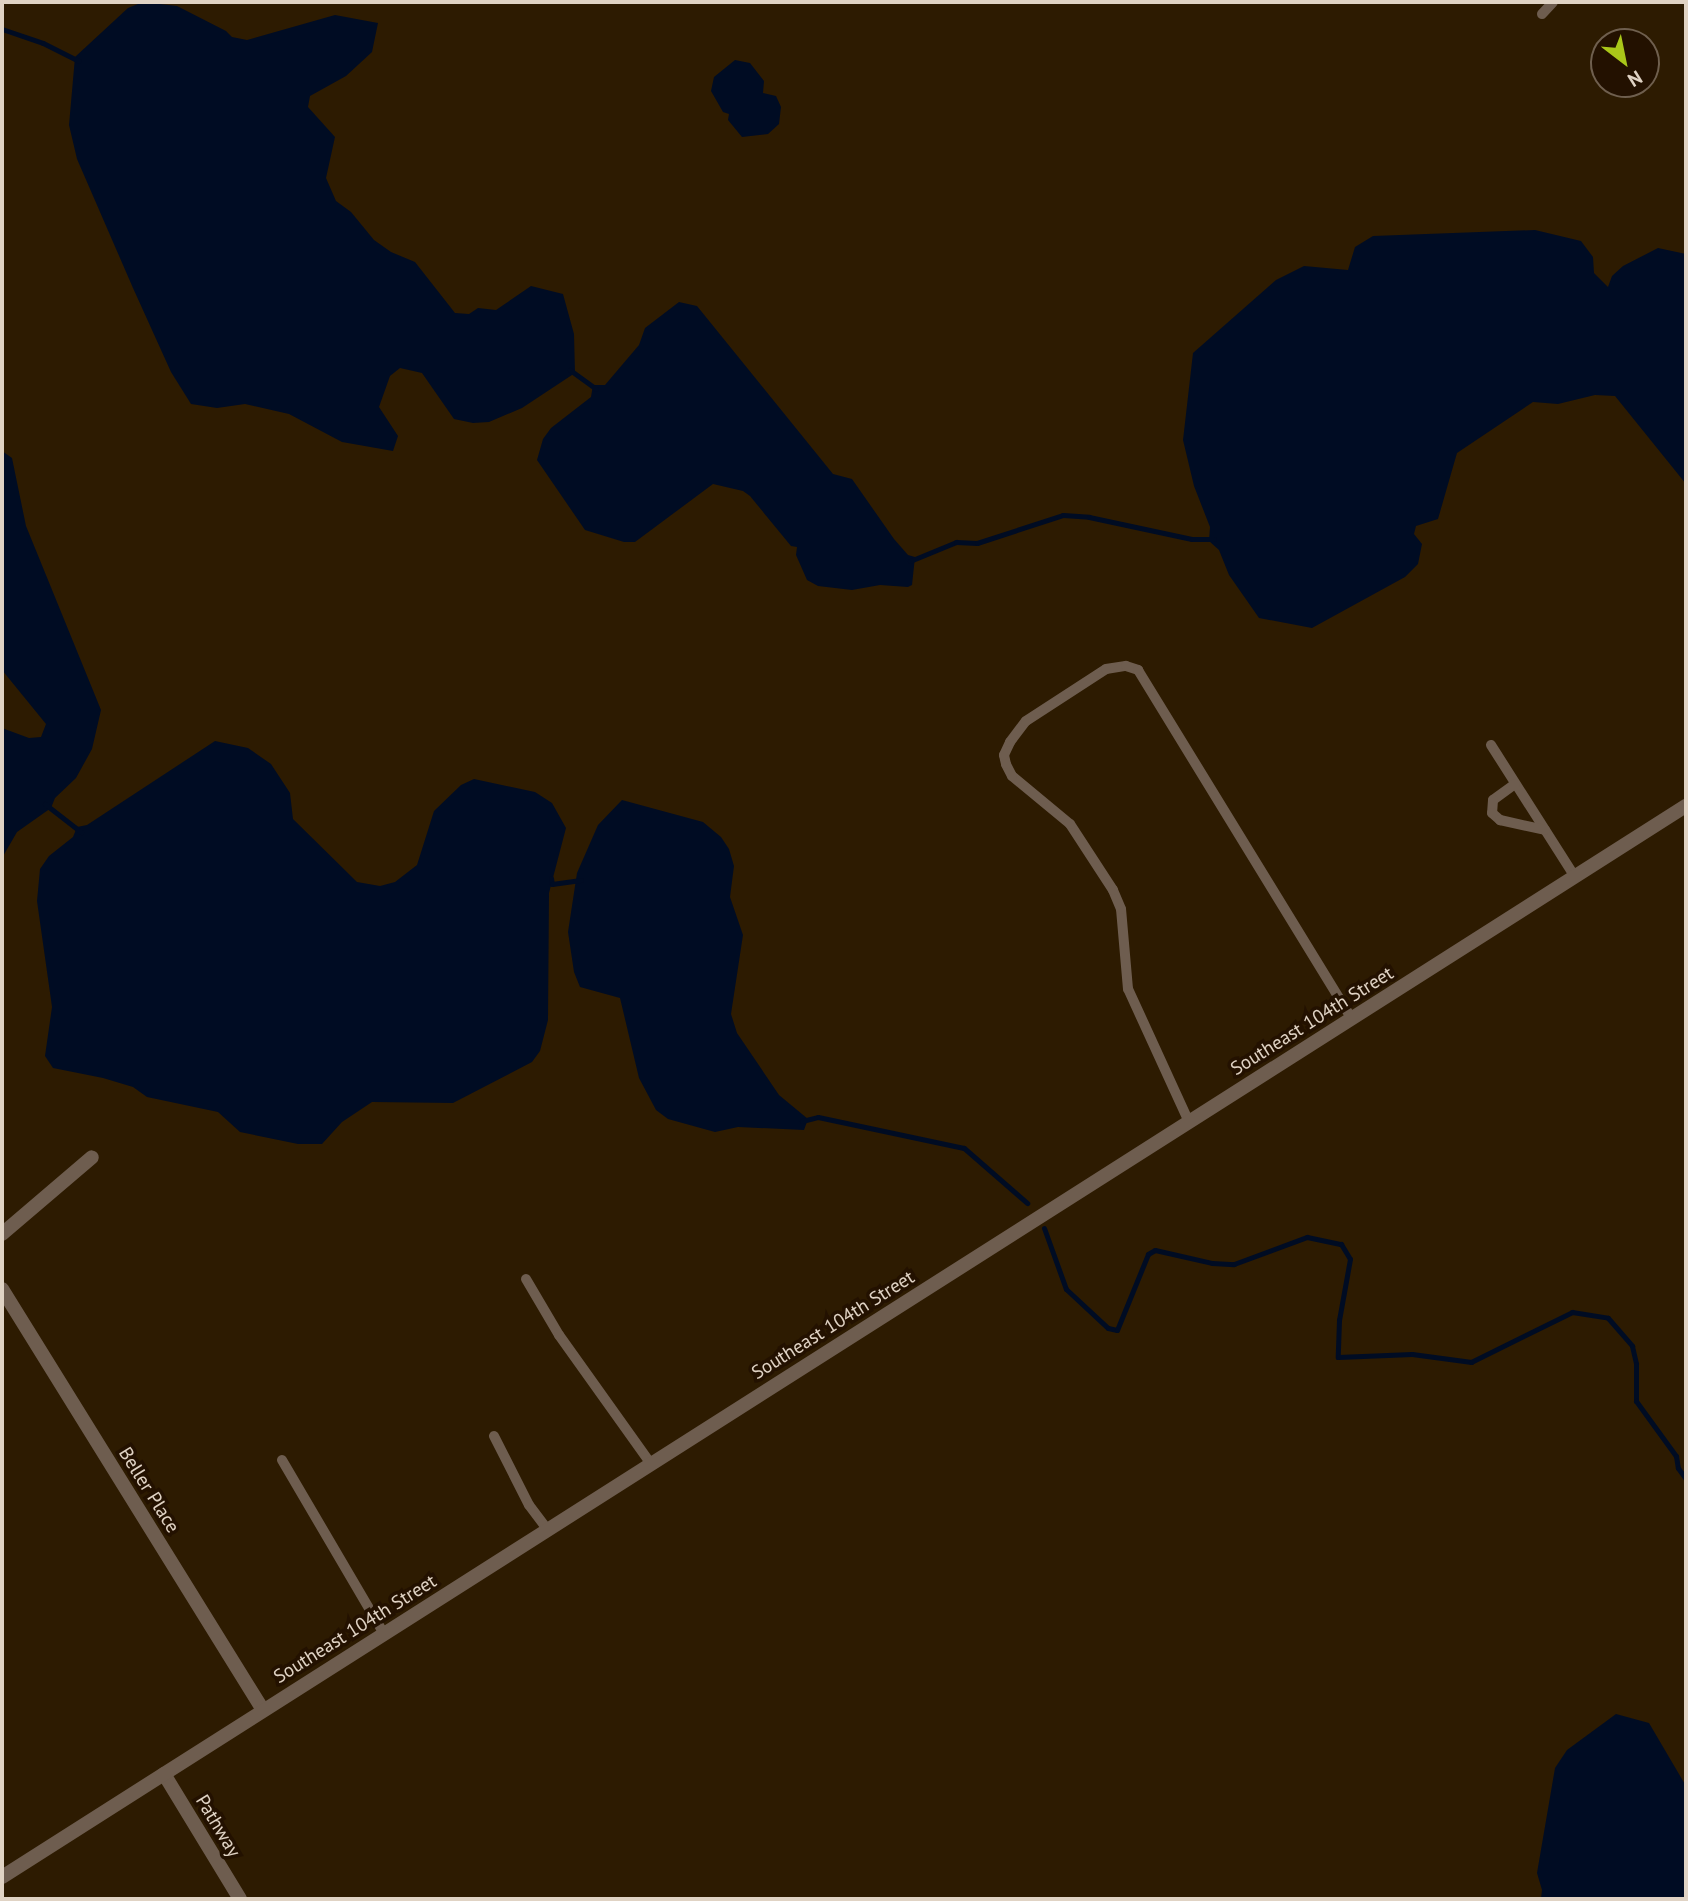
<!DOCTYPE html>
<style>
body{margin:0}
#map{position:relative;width:1688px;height:1901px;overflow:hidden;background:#2d1b01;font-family:"PT Sans",sans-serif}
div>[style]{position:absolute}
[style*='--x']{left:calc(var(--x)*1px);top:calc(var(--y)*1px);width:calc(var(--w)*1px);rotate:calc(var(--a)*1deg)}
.water>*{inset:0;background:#000c23}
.stream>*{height:5px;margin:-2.5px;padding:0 2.5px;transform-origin:2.5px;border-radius:2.5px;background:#000c23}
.service>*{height:10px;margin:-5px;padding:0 5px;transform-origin:5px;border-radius:5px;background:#6e5d4f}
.minor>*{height:14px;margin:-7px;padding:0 7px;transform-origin:7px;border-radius:7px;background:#6e5d4f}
.tertiary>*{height:14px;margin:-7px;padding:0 7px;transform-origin:7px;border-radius:7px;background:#6e5d4f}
span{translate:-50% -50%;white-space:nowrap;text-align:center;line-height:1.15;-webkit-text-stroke:7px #231100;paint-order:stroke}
.street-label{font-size:19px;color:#e0d3c4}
.frame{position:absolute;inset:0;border:4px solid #e0d3c4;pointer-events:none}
.north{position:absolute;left:1590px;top:28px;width:70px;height:70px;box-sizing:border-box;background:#231100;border:2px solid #6f5f4e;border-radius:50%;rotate:148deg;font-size:19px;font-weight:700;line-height:28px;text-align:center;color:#e0d3c4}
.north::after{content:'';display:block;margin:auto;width:24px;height:32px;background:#aac719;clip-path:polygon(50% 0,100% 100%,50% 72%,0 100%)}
</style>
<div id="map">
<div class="water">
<i style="clip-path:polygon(143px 2px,177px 6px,226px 31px,232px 37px,247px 40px,335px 15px,378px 23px,372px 52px,346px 76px,310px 96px,308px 107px,335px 137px,326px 178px,336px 201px,351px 212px,374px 240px,391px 252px,415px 262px,455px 313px,469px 314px,478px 308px,496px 310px,531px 286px,563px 294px,574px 334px,575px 373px,522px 408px,489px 422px,473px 423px,454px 419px,422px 373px,400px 368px,390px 376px,379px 407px,398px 436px,393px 451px,342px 442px,289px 414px,245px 404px,217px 408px,191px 404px,171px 372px,133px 288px,77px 159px,69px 125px,75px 57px,128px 8px)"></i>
<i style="clip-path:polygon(735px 60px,750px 63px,764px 81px,763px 93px,776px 96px,781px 107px,779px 124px,768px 134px,742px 137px,728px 120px,729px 114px,723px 112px,711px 91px,714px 77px)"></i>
<i style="clip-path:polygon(1535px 230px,1581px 241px,1593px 257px,1594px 273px,1608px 287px,1612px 276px,1623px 266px,1658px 248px,1686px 254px,1686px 484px,1615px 396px,1595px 395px,1558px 404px,1533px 402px,1457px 453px,1438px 519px,1416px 526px,1414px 534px,1422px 544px,1418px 564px,1405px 577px,1312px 628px,1259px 618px,1229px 575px,1219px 550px,1209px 541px,1210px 527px,1194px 486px,1183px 440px,1193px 353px,1276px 280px,1304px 266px,1348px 270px,1355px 247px,1373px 236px)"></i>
<i style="clip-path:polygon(679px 302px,697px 306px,833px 474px,852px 479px,894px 539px,908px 555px,915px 557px,912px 585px,908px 587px,880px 585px,852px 590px,818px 586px,807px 580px,796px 555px,797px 547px,791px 546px,750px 496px,743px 491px,713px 484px,635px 542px,624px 542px,585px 530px,537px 460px,543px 439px,551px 428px,591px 397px,593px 385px,605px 385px,639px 345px,645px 328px)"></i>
<i style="clip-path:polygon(2px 451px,12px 458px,26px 526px,101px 710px,92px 749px,76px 778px,55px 798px,51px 808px,17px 832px,2px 858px,2px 728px,29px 738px,41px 737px,46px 724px,2px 670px)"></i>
<i style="clip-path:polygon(215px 741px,248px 748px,271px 764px,290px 793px,293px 819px,357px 882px,380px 886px,395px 882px,417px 865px,434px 811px,461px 785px,474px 779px,535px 792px,552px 803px,566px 828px,549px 893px,548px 1020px,540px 1051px,532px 1062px,453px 1103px,372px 1102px,342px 1122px,322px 1144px,298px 1144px,240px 1132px,218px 1112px,147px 1097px,133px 1087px,103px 1078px,53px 1068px,45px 1056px,52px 1007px,37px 901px,40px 869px,49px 856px,73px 837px,77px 827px,87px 825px)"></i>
<i style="clip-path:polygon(622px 800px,703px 822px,721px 837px,729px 849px,734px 866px,730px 897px,743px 935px,731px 1014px,737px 1033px,779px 1095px,808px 1119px,804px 1130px,738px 1127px,715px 1132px,668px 1119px,656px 1110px,639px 1078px,620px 998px,580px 987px,574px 972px,568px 932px,577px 873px,598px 825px)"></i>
<i style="clip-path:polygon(1616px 1714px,1649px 1723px,1686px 1786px,1686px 1899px,1541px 1899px,1542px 1890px,1537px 1873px,1555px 1768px,1567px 1750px)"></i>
</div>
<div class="stream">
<i style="--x:2;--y:29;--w:43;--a:18.9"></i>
<i style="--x:43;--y:43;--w:40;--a:26.6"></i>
<i style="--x:570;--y:370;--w:32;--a:36"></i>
<i style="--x:910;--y:561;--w:50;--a:-22.4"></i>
<i style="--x:956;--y:542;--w:21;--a:3"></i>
<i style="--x:977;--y:543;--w:90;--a:-18"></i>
<i style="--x:1063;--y:515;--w:26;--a:4"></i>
<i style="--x:1089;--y:517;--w:105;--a:12.1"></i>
<i style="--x:1192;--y:539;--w:22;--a:0"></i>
<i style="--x:45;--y:804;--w:46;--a:37.9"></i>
<i style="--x:551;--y:878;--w:6;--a:81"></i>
<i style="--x:552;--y:884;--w:29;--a:-8"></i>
<i style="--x:802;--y:1121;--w:16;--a:-14"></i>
<i style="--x:818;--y:1117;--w:149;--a:12"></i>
<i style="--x:964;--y:1148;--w:84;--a:41.1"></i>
<i style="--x:1044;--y:1228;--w:65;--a:70.2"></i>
<i style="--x:1066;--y:1289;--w:57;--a:42.9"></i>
<i style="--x:1108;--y:1328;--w:9;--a:13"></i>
<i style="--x:1117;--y:1330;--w:82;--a:-67.8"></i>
<i style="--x:1148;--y:1254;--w:8;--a:-30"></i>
<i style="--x:1155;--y:1250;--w:58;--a:12.8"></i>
<i style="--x:1212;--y:1263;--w:22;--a:3"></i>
<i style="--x:1234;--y:1264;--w:78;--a:-20.3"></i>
<i style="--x:1307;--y:1237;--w:35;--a:12"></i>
<i style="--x:1341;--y:1244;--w:17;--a:59"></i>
<i style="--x:1350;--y:1259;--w:62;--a:100.2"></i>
<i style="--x:1339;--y:1320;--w:37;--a:92"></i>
<i style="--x:1338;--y:1357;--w:74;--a:-2.3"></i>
<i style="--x:1412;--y:1354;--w:60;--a:7.7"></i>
<i style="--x:1471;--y:1362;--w:113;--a:-26.3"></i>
<i style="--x:1572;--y:1312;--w:36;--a:9"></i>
<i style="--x:1608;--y:1318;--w:37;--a:49"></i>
<i style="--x:1632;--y:1346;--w:18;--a:77"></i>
<i style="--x:1636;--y:1364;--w:37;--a:90"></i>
<i style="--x:1636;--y:1401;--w:68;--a:54"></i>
<i style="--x:1676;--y:1456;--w:12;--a:81"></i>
<i style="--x:1678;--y:1468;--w:14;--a:54"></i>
</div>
<div class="service">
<i style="--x:1542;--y:14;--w:16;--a:-47"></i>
<i style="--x:1491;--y:745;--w:156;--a:57.5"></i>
<i style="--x:1515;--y:784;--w:27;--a:144"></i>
<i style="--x:1493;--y:800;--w:13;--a:94"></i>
<i style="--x:1492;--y:813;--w:11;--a:41"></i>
<i style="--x:1500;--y:820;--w:46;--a:12.5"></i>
<i style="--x:1189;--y:1122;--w:146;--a:-114.6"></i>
<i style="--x:1128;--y:989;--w:80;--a:-95"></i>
<i style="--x:1121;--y:909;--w:21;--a:-113"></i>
<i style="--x:1113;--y:890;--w:79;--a:-123.1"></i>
<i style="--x:1070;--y:824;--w:75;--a:-140.4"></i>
<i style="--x:1012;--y:776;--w:13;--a:-117"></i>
<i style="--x:1006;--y:764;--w:9;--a:-103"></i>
<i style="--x:1004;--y:755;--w:14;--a:-65"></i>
<i style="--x:1010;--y:742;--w:26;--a:-53"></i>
<i style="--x:1026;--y:721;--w:95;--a:-33"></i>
<i style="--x:1106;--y:669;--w:20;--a:-9"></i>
<i style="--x:1126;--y:666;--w:13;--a:18"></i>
<i style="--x:1138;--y:670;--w:409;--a:58.5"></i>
<i style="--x:526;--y:1279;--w:65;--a:59.5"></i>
<i style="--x:559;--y:1335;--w:158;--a:54.5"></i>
<i style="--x:494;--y:1436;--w:77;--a:63.1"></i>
<i style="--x:529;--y:1505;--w:31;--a:53"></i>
<i style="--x:282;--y:1460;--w:202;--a:59.6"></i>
</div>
<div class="minor">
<i style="--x:2;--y:1234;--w:118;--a:-40.5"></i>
<i style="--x:2;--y:1289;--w:495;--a:58.2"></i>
<i style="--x:164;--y:1774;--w:146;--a:58.7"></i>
</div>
<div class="tertiary">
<i style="--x:2;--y:1877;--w:1996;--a:-32.46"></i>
</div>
<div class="street-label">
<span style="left:1312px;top:1021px;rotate:-32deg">Southeast 104th Street</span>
<span style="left:833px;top:1325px;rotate:-32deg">Southeast 104th Street</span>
<span style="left:149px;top:1490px;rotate:58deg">Beller Place</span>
<span style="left:355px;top:1629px;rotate:-32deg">Southeast 104th Street</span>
<span style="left:218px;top:1826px;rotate:59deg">Pathway</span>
</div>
<div class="frame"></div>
<div class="north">N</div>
</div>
